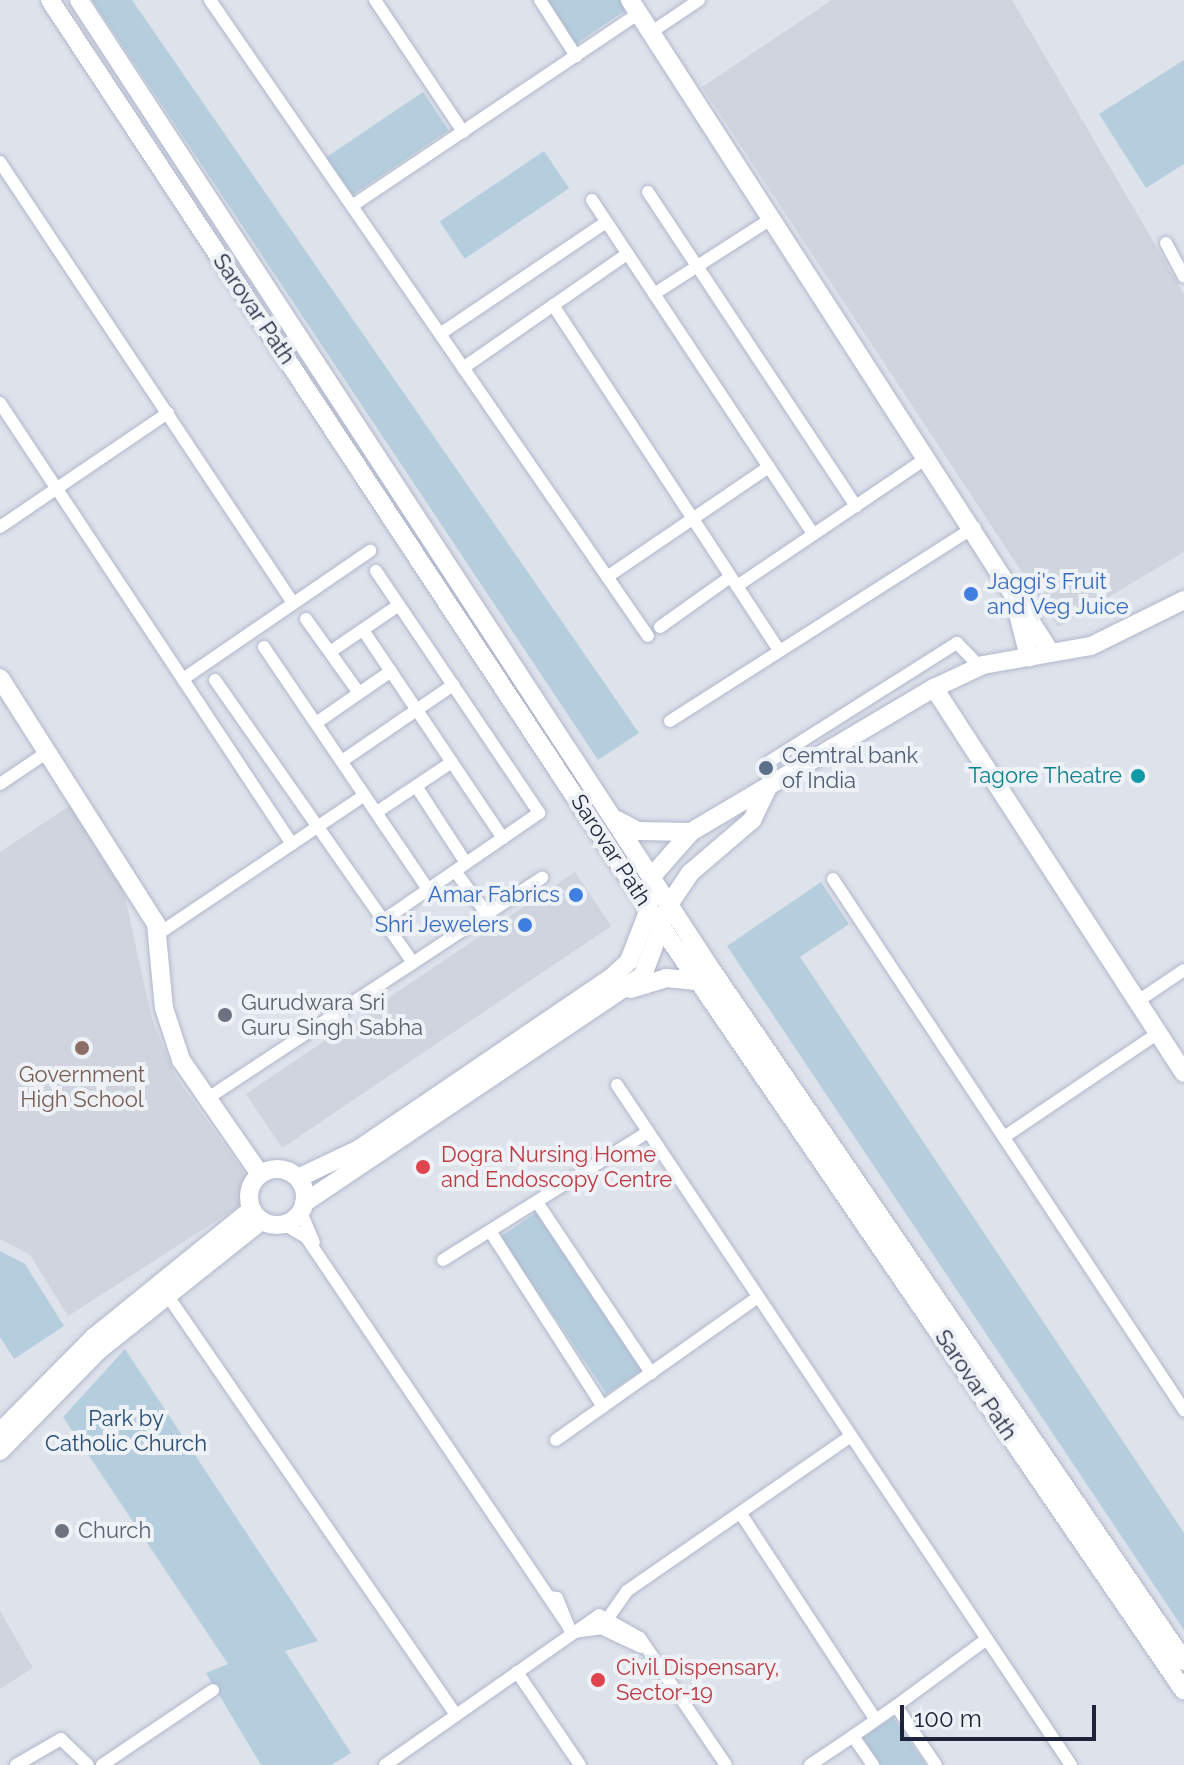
<!DOCTYPE html>
<style>
body{margin:0}
#map{position:relative;width:1184px;height:1765px;overflow:hidden;background:#dee2eb;font-family:Raleway,sans-serif}
div>[style]{position:absolute}
[style*='--x']{left:calc(var(--x)*1px);top:calc(var(--y)*1px);width:calc(var(--w)*1px);rotate:calc(var(--a)*1deg)}
.built>*{inset:0;background:#cfd4de;transform-origin:0 0}
.green>*{inset:0;background:#b5cede;transform-origin:0 0}
.roads{filter:drop-shadow(0 0 2px #b0b7cb) drop-shadow(0 0 2px #b0b7cb)}
.street>*{height:12px;margin:-6px;padding:0 6px;transform-origin:6px;border-radius:6px;background:#fff}
.secondary>*{height:18px;margin:-9px;padding:0 9px;transform-origin:9px;border-radius:9px;background:#fff}
.secondary>.ring{margin:-9px;padding:0;box-sizing:content-box;background:none;border:18px solid #fff;border-radius:50%}
.dots>*{width:22px;height:22px;translate:-50% -50%;box-sizing:border-box;border:4px solid #eef2f7;border-radius:50%}
span{translate:-50% -50%;white-space:nowrap;text-align:center;line-height:1.15;-webkit-text-stroke:8px #eef2f7;paint-order:stroke}
.street-label{font-size:22px;color:#1e233b}
.shop-label{font-size:22px;color:#366cbe}
.left{translate:0 -50%;text-align:left}
.right{translate:-100% -50%;text-align:right}
.service-label{font-size:22px;color:#4e5e75}
.culture-label{font-size:22px;color:#0d838f}
.worship-label{font-size:22px;color:#5b616d}
.education-label{font-size:22px;color:#785e54}
.health-label{font-size:22px;color:#be3a42}
.park-label{font-size:22px;color:#264e74}
.scale{position:absolute;left:900px;top:1705px;width:196px;height:36px;box-sizing:border-box;border:4px solid #1e233b;border-top:0;padding-left:10px;font-size:24px;line-height:28px;white-space:nowrap;color:#1e233b;-webkit-text-stroke:6px #eef2f7;paint-order:stroke}
</style>
<div id="map">
<div class="built">
<i style="clip-path:polygon(832px 0,1012px 0,1184px 294px,1184px 552px,1058px 627px,702px 87px)"></i>
<i style="clip-path:polygon(77px 801px,124px 893px,152px 1019px,176px 1077px,247px 1177px,244px 1203px,68px 1316px,30px 1255px,0 1239px,0 852px)"></i>
<i style="left:575px;top:872px;width:65px;height:397px;rotate:56deg"></i>
<i style="clip-path:polygon(0 1611px,33px 1668px,0 1689px)"></i>
</div>
<div class="green">
<i style="clip-path:polygon(92px 0,132px 0,639px 733px,598px 760px)"></i>
<i style="clip-path:polygon(547px 0,619px 0,626px 10px,576px 44px)"></i>
<i style="clip-path:polygon(1184px 60px,1184px 164px,1146px 188px,1099px 114px)"></i>
<i style="left:423px;top:92px;width:46px;height:118px;rotate:56deg"></i>
<i style="left:544px;top:151px;width:45px;height:126px;rotate:56deg"></i>
<i style="clip-path:polygon(821px 882px,849px 924px,800px 957px,1184px 1533px,1184px 1630px,727px 946px)"></i>
<i style="left:537px;top:1212px;width:190px;height:44px;rotate:56deg"></i>
<i style="clip-path:polygon(0 1251px,25px 1264px,64px 1326px,14px 1359px,0 1337px)"></i>
<i style="clip-path:polygon(125px 1349px,318px 1641px,285px 1651px,351px 1753px,331px 1765px,261px 1765px,206px 1673px,228px 1664px,63px 1417px)"></i>
<i style="clip-path:polygon(893px 1717px,926px 1765px,881px 1765px,863px 1738px)"></i>
</div>
<div class="roads">
<div class="street">
<i style="--x:210;--y:0;--w:772;--a:55.45"></i>
<i style="--x:375;--y:0;--w:159;--a:56.3"></i>
<i style="--x:540;--y:0;--w:67;--a:57.3"></i>
<i style="--x:650;--y:33;--w:59;--a:-34"></i>
<i style="--x:0;--y:162;--w:529;--a:56.4"></i>
<i style="--x:648;--y:192;--w:377;--a:56.5"></i>
<i style="--x:592;--y:200;--w:400;--a:56.5"></i>
<i style="--x:352;--y:206;--w:344;--a:-33.9"></i>
<i style="--x:1166;--y:243;--w:38;--a:62"></i>
<i style="--x:654;--y:294;--w:139;--a:-32.7"></i>
<i style="--x:553;--y:305;--w:413;--a:56.8"></i>
<i style="--x:440;--y:334;--w:200;--a:-34"></i>
<i style="--x:463;--y:368;--w:200;--a:-34.8"></i>
<i style="--x:0;--y:403;--w:529;--a:56.49"></i>
<i style="--x:0;--y:527;--w:203;--a:-34.2"></i>
<i style="--x:376;--y:571;--w:292;--a:56"></i>
<i style="--x:539;--y:813;--w:192;--a:145.4"></i>
<i style="--x:607;--y:577;--w:196;--a:-34.2"></i>
<i style="--x:737;--y:586;--w:230;--a:-34"></i>
<i style="--x:306;--y:619;--w:91;--a:54.4"></i>
<i style="--x:660;--y:627;--w:86;--a:-35.5"></i>
<i style="--x:363;--y:630;--w:251;--a:56.1"></i>
<i style="--x:264;--y:647;--w:292;--a:55.9"></i>
<i style="--x:330;--y:652;--w:83;--a:-34.3"></i>
<i style="--x:183;--y:679;--w:227;--a:-34.4"></i>
<i style="--x:215;--y:680;--w:345;--a:55"></i>
<i style="--x:670;--y:721;--w:361;--a:-32.5"></i>
<i style="--x:316;--y:723;--w:91;--a:-34.7"></i>
<i style="--x:342;--y:761;--w:135;--a:-34.4"></i>
<i style="--x:0;--y:784;--w:59;--a:-34"></i>
<i style="--x:416;--y:786;--w:92;--a:57"></i>
<i style="--x:769;--y:786;--w:23;--a:-95"></i>
<i style="--x:767;--y:763;--w:225;--a:-32.3"></i>
<i style="--x:957;--y:643;--w:33;--a:46"></i>
<i style="--x:377;--y:812;--w:90;--a:-33.7"></i>
<i style="--x:455;--y:871;--w:54;--a:53.3"></i>
<i style="--x:833;--y:879;--w:637;--a:56.53"></i>
<i style="--x:158;--y:934;--w:249;--a:-33.9"></i>
<i style="--x:1138;--y:1001;--w:55;--a:-34"></i>
<i style="--x:617;--y:1085;--w:818;--a:56.27"></i>
<i style="--x:205;--y:1100;--w:404;--a:-33.4"></i>
<i style="--x:1004;--y:1137;--w:186;--a:-34"></i>
<i style="--x:537;--y:1202;--w:206;--a:56.3"></i>
<i style="--x:301;--y:1212;--w:33;--a:67"></i>
<i style="--x:284;--y:1224;--w:26;--a:31"></i>
<i style="--x:306;--y:1237;--w:469;--a:56"></i>
<i style="--x:490;--y:1231;--w:209;--a:57.3"></i>
<i style="--x:443;--y:1260;--w:242;--a:-32"></i>
<i style="--x:163;--y:1289;--w:517;--a:55.48"></i>
<i style="--x:556;--y:1440;--w:247;--a:-35.3"></i>
<i style="--x:741;--y:1514;--w:246;--a:56.8"></i>
<i style="--x:549;--y:1597;--w:8;--a:7"></i>
<i style="--x:557;--y:1598;--w:35;--a:68"></i>
<i style="--x:601;--y:1628;--w:45;--a:-54.9"></i>
<i style="--x:627;--y:1591;--w:272;--a:-34.7"></i>
<i style="--x:574;--y:1632;--w:27;--a:-8"></i>
<i style="--x:601;--y:1628;--w:44;--a:25.4"></i>
<i style="--x:517;--y:1672;--w:112;--a:55.9"></i>
<i style="--x:896;--y:1706;--w:113;--a:-36.4"></i>
<i style="--x:16;--y:1765;--w:52;--a:-30"></i>
<i style="--x:61;--y:1739;--w:37;--a:44"></i>
<i style="--x:102;--y:1765;--w:134;--a:-34"></i>
<i style="--x:385;--y:1765;--w:261;--a:-35"></i>
<i style="--x:599;--y:1615;--w:47;--a:29.3"></i>
<i style="--x:640;--y:1638;--w:153;--a:55.9"></i>
<i style="--x:810;--y:1765;--w:52;--a:-34"></i>
<i style="--x:873;--y:1765;--w:35;--a:-125"></i>
<i style="--x:853;--y:1736;--w:52;--a:-34.9"></i>
<i style="--x:896;--y:1706;--w:71;--a:55.9"></i>
</div>
<div class="secondary">
<i style="--x:50;--y:0;--w:1089;--a:56.62"></i>
<i style="--x:649;--y:909;--w:947;--a:55.62"></i>
<i style="--x:79;--y:0;--w:1160;--a:56.89"></i>
<i style="--x:713;--y:972;--w:835;--a:55.64"></i>
<i style="--x:630;--y:0;--w:777;--a:57.19"></i>
<i style="--x:1016;--y:606;--w:53;--a:75.7"></i>
<i style="--x:0;--y:678;--w:291;--a:57.6"></i>
<i style="--x:156;--y:924;--w:84;--a:84.6"></i>
<i style="--x:164;--y:1008;--w:55;--a:71.9"></i>
<i style="--x:181;--y:1060;--w:139;--a:55.3"></i>
<i style="--x:934;--y:688;--w:459;--a:57"></i>
<i style="--x:617;--y:820;--w:24;--a:28"></i>
<i style="--x:638;--y:831;--w:53;--a:1.1"></i>
<i style="--x:631;--y:989;--w:37;--a:-17"></i>
<i style="--x:666;--y:978;--w:37;--a:6"></i>
<i class="ring" style="left:249px;top:1169px;width:38px;height:38px"></i>
<i style="--x:298;--y:1178;--w:68;--a:-25.4"></i>
<i style="--x:359;--y:1149;--w:306;--a:-34.2"></i>
<i style="--x:612;--y:977;--w:23;--a:-43"></i>
<i style="--x:629;--y:961;--w:56;--a:-69"></i>
<i style="--x:649;--y:909;--w:34;--a:-83"></i>
<i style="--x:653;--y:875;--w:57;--a:-48.5"></i>
<i style="--x:691;--y:832;--w:282;--a:-30.7"></i>
<i style="--x:934;--y:688;--w:54;--a:-25.1"></i>
<i style="--x:983;--y:665;--w:110;--a:-10"></i>
<i style="--x:1091;--y:646;--w:104;--a:-26.3"></i>
<i style="--x:304;--y:1203;--w:409;--a:-33.9"></i>
<i style="--x:643;--y:975;--w:77;--a:-69.4"></i>
<i style="--x:670;--y:903;--w:36;--a:-56"></i>
<i style="--x:690;--y:873;--w:82;--a:-40.5"></i>
<i style="--x:752;--y:820;--w:37;--a:-64"></i>
<i style="--x:0;--y:1432;--w:134;--a:-45.3"></i>
<i style="--x:94;--y:1337;--w:202;--a:-39"></i>
<i style="--x:0;--y:1451;--w:141;--a:-45.6"></i>
<i style="--x:99;--y:1350;--w:207;--a:-38.5"></i>
</div>
</div>
<div class="dots">
<i style="left:971px;top:594px;background:#3f7fe0"></i>
<i style="left:766px;top:768px;background:#5c6f8a"></i>
<i style="left:1138px;top:776px;background:#0f9aa8"></i>
<i style="left:576px;top:895px;background:#3f7fe0"></i>
<i style="left:525px;top:925px;background:#3f7fe0"></i>
<i style="left:225px;top:1015px;background:#6b7280"></i>
<i style="left:82px;top:1048px;background:#8d6e63"></i>
<i style="left:423px;top:1167px;background:#e0444e"></i>
<i style="left:62px;top:1531px;background:#6b7280"></i>
<i style="left:598px;top:1680px;background:#e0444e"></i>
</div>
<div class="street-label">
<span style="left:254px;top:309px;rotate:56deg">Sarovar Path</span>
<span style="left:611px;top:850px;rotate:57deg">Sarovar Path</span>
<span style="left:976px;top:1385px;rotate:56deg">Sarovar Path</span>
</div>
<div class="shop-label">
<span class="left" style="left:987px;top:594px">Jaggi's Fruit<br>and Veg Juice</span>
<span class="right" style="left:560px;top:895px">Amar Fabrics</span>
<span class="right" style="left:509px;top:925px">Shri Jewelers</span>
</div>
<div class="service-label">
<span class="left" style="left:782px;top:768px">Cemtral bank<br>of India</span>
</div>
<div class="culture-label">
<span class="right" style="left:1122px;top:776px">Tagore Theatre</span>
</div>
<div class="worship-label">
<span class="left" style="left:241px;top:1015px">Gurudwara Sri<br>Guru Singh Sabha</span>
<span class="left" style="left:78px;top:1531px">Church</span>
</div>
<div class="education-label">
<span style="left:82px;top:1087px">Government<br>High School</span>
</div>
<div class="health-label">
<span class="left" style="left:441px;top:1167px">Dogra Nursing Home<br>and Endoscopy Centre</span>
<span class="left" style="left:616px;top:1680px">Civil Dispensary,<br>Sector-19</span>
</div>
<div class="park-label">
<span style="left:126px;top:1431px">Park by<br>Catholic Church</span>
</div>
<div class="scale">100 m</div>
</div>
